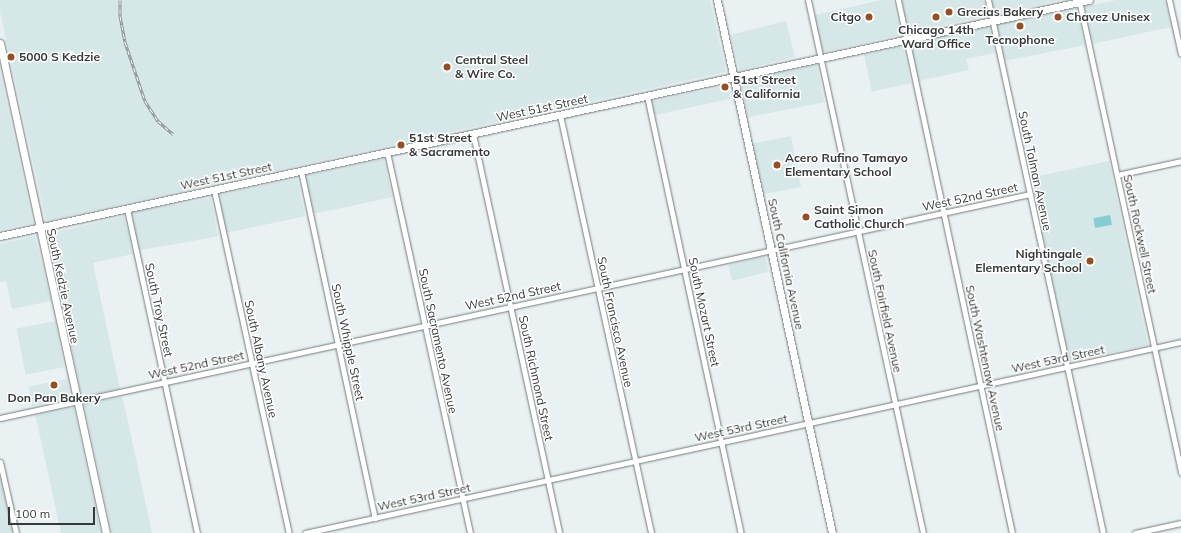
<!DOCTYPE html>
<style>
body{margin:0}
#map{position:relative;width:1181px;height:533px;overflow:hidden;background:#e9f1f2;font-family:Mulish,sans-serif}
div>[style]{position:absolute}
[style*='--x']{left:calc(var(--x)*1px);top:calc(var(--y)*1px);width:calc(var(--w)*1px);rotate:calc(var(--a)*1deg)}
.built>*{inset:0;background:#d6e7e8;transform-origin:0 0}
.green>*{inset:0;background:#86cdd1;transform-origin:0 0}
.roads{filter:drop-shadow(0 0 1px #737b7b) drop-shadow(0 0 1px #737b7b)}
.street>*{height:5px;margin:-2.5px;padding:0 2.5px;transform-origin:2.5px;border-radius:2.5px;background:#fff}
.secondary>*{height:7px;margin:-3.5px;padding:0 3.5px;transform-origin:3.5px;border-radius:3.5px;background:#fff}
.rail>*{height:3px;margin-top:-1.5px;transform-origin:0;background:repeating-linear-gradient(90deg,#fff 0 4.5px,#8f9595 0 9px);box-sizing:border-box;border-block:1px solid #8f9595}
.dots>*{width:11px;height:11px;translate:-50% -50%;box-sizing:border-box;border:2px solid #fff;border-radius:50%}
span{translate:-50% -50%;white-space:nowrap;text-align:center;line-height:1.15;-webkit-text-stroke:3px #fff;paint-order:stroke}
.poi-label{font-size:12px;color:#363939;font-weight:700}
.left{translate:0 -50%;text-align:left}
.right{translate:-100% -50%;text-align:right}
.street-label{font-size:12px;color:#363939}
.scale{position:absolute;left:8px;top:507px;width:87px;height:18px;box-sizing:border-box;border:2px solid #363939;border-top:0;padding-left:5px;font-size:12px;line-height:14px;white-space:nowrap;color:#363939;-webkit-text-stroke:3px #fff;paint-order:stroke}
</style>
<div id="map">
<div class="built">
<i style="clip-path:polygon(0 0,710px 0,726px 72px,46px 221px,0 12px)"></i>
<i style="clip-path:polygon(882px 0,893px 0,901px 35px,823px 52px,814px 15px)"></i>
<i style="clip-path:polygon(901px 0,984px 0,987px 16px,909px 33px)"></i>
<i style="clip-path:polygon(991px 0,1060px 0,995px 15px)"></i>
<i style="clip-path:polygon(1116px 0,1165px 0,1171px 27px,1092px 44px,1084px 7px)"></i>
<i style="left:1077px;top:9px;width:37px;height:81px;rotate:79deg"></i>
<i style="left:786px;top:21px;width:37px;height:57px;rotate:76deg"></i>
<i style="clip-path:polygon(990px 27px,995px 53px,966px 59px,969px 70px,918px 81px,911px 44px)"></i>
<i style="left:903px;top:46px;width:38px;height:40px;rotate:78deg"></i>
<i style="left:817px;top:65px;width:38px;height:78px;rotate:79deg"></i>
<i style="clip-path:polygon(0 72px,33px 223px,0 230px)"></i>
<i style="left:728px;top:85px;width:14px;height:78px;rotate:78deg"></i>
<i style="left:791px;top:136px;width:52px;height:39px;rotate:79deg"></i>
<i style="left:384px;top:159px;width:39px;height:81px;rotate:78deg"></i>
<i style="left:1109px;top:161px;width:188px;height:80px;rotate:78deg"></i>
<i style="left:297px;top:178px;width:39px;height:81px;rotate:78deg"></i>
<i style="left:211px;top:198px;width:39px;height:81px;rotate:80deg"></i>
<i style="clip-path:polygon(124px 216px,133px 254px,93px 263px,120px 389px,82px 397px,48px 234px)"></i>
<i style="clip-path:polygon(35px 236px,51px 301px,12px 309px,6px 281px,0 282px,0 244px)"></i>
<i style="left:765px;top:256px;width:16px;height:38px;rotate:76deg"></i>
<i style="left:55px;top:321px;width:47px;height:39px;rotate:79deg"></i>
<i style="left:67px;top:379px;width:20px;height:39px;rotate:79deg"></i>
<i style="clip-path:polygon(122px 397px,125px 408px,152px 533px,112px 533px,84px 404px)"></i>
<i style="clip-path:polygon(74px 407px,74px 410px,101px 533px,61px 533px,36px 418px,35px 415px)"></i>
<i style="clip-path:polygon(0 476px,13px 533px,0 533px)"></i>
</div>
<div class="green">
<i style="left:1110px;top:215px;width:10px;height:17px;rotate:79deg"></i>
</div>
<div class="roads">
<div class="street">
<i style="--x:808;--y:0;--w:545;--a:77.82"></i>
<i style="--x:898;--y:0;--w:545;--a:77.93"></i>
<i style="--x:988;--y:0;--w:545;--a:77.82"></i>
<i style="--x:1079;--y:0;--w:484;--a:77.8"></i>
<i style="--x:1169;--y:0;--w:55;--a:77.5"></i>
<i style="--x:647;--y:96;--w:447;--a:77.9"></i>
<i style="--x:560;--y:115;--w:428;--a:77.7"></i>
<i style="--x:473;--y:134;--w:408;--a:77.8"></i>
<i style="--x:387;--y:152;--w:390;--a:77.7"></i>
<i style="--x:301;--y:171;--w:355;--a:78"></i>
<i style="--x:1117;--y:175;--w:66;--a:-12.3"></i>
<i style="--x:214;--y:190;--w:351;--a:77.7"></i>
<i style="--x:127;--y:209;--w:331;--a:77.8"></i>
<i style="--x:0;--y:418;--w:1054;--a:-12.27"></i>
<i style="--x:0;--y:462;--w:73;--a:77.3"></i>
<i style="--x:305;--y:533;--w:897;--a:-12.3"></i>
<i style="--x:1135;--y:533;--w:47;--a:-12.3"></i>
</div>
<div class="secondary">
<i style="--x:717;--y:0;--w:545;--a:77.82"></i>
<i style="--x:0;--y:43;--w:501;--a:77.79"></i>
<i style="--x:0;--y:236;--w:1114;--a:-12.23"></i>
</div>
</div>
<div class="rail">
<i style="--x:120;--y:0;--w:16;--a:90"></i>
<i style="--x:120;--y:16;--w:26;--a:79"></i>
<i style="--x:125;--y:42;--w:62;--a:71.3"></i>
<i style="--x:145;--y:101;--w:24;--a:57"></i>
<i style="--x:158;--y:121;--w:20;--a:41"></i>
</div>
<div class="dots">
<i style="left:949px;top:12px;background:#945024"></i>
<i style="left:869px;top:17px;background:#945024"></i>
<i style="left:936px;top:17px;background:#945024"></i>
<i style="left:1058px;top:17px;background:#945024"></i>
<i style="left:1020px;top:26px;background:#945024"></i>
<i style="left:11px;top:57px;background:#945024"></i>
<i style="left:447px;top:67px;background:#945024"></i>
<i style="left:725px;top:87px;background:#945024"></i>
<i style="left:401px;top:145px;background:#945024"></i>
<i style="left:777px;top:165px;background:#945024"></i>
<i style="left:806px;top:217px;background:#945024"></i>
<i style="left:1090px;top:261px;background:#945024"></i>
<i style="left:54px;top:385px;background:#945024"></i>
</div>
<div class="poi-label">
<span class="left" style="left:957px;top:12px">Grecias Bakery</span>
<span class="right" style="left:861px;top:17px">Citgo</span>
<span class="left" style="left:1066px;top:17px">Chavez Unisex</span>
<span style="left:936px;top:37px">Chicago 14th<br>Ward Office</span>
<span style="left:1020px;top:40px">Tecnophone</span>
<span class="left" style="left:19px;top:57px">5000 S Kedzie</span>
<span class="left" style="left:455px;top:67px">Central Steel<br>&amp; Wire Co.</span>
<span class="left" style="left:733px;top:87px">51st Street<br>&amp; California</span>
<span class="left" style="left:409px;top:145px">51st Street<br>&amp; Sacramento</span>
<span class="left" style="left:785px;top:165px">Acero Rufino Tamayo<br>Elementary School</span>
<span class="left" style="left:814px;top:217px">Saint Simon<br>Catholic Church</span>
<span class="right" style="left:1082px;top:261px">Nightingale<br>Elementary School</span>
<span style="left:54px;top:398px">Don Pan Bakery</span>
</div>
<div class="street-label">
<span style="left:542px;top:108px;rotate:-12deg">West 51st Street</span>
<span style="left:1035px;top:171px;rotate:78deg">South Talman Avenue</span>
<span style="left:226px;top:176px;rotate:-12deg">West 51st Street</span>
<span style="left:970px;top:197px;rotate:-12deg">West 52nd Street</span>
<span style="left:1140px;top:234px;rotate:78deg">South Rockwell Street</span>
<span style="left:786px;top:264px;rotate:78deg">South California Avenue</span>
<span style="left:63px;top:286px;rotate:78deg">South Kedzie Avenue</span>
<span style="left:513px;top:296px;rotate:-12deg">West 52nd Street</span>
<span style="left:159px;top:310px;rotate:78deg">South Troy Street</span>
<span style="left:885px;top:311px;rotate:78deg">South Fairfield Avenue</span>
<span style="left:704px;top:312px;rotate:78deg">South Mozart Street</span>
<span style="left:615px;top:322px;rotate:78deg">South Francisco Avenue</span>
<span style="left:438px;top:341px;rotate:78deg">South Sacramento Avenue</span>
<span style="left:348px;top:342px;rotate:78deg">South Whipple Street</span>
<span style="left:985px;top:358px;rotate:78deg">South Washtenaw Avenue</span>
<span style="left:261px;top:359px;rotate:78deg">South Albany Avenue</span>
<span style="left:1058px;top:359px;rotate:-12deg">West 53rd Street</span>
<span style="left:196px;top:365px;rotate:-12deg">West 52nd Street</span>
<span style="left:536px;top:378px;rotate:78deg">South Richmond Street</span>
<span style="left:741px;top:428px;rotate:-12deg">West 53rd Street</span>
<span style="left:424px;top:497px;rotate:-12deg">West 53rd Street</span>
</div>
<div class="scale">100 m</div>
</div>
